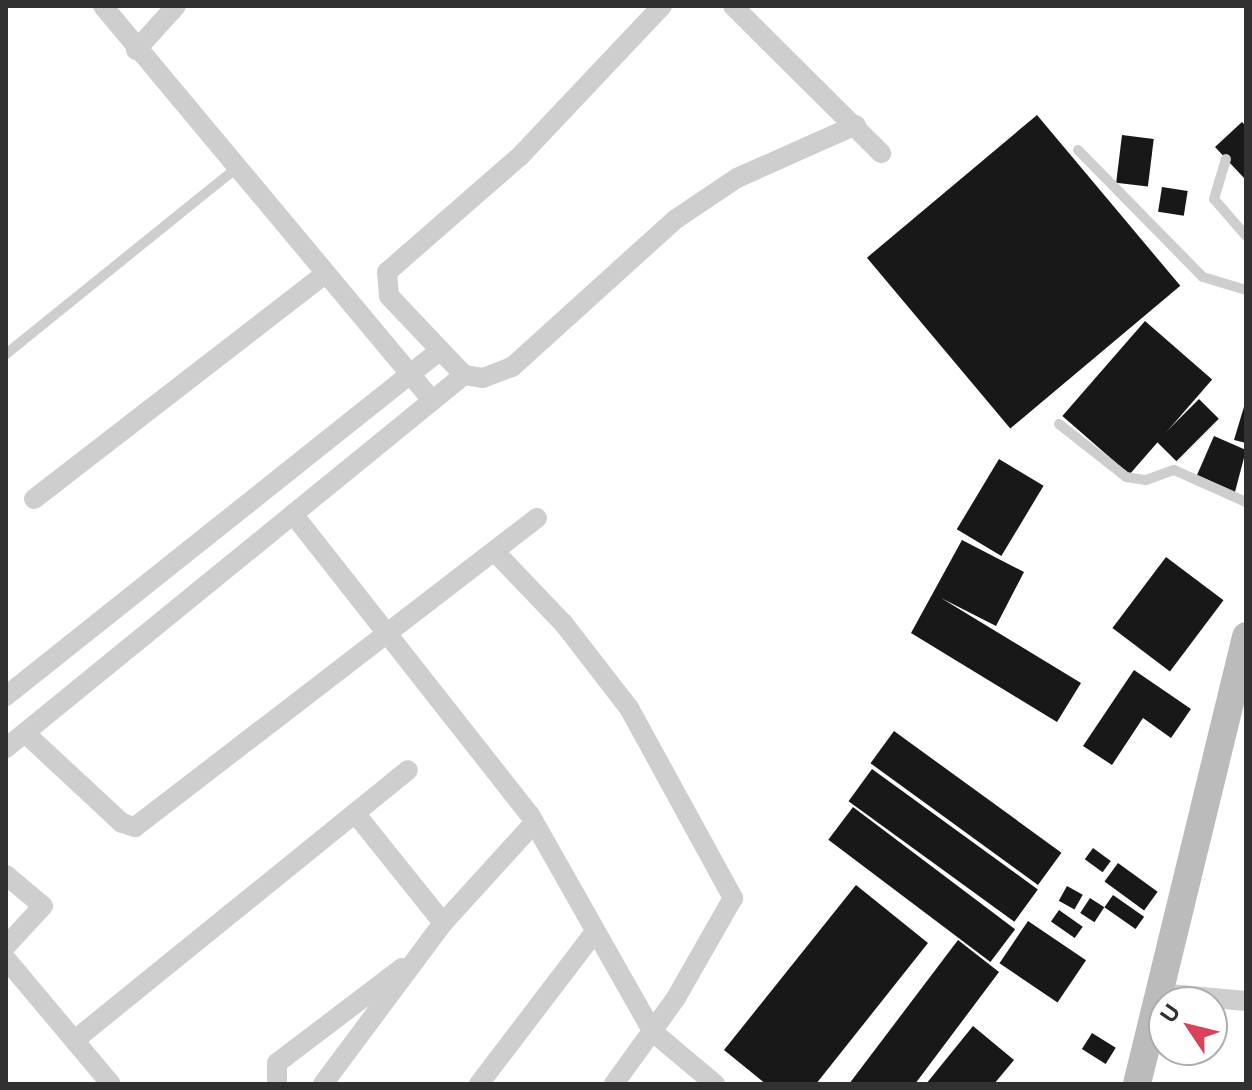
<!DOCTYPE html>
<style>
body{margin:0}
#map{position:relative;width:1252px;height:1090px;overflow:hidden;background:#fff;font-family:Inter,sans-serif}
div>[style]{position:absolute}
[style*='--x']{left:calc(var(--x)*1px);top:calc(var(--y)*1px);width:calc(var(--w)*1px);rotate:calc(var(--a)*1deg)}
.building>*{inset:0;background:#181818;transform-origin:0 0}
.lane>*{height:10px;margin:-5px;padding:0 5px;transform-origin:5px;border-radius:5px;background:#cecece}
.street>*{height:20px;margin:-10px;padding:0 10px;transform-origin:10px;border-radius:10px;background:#cecece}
.secondary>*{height:28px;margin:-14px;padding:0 14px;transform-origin:14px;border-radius:14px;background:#bbb}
span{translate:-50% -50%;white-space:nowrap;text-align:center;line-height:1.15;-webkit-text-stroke:8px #fff;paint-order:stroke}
.frame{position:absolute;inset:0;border:8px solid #313131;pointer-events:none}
.north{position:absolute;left:1148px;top:986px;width:80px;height:80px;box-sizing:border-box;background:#fff;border:2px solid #adadad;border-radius:50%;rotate:305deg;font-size:22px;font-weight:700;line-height:32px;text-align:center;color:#313131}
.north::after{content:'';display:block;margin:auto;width:28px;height:36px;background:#d9425a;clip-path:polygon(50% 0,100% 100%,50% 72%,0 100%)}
</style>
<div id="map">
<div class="building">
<i style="left:1037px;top:115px;width:223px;height:222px;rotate:50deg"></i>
<i style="clip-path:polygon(1242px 122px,1246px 126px,1244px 178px,1215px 147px)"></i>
<i style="left:1122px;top:135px;width:32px;height:48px;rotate:7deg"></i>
<i style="left:1162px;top:187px;width:26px;height:25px;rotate:9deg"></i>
<i style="left:1145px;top:321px;width:89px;height:126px;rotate:41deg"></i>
<i style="left:1199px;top:399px;width:28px;height:60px;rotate:45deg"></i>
<i style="clip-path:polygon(1246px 400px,1246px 443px,1234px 440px)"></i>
<i style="clip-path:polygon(1214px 436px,1246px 450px,1235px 492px,1197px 475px)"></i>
<i style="left:999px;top:459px;width:52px;height:82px;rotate:31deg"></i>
<i style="clip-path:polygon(962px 540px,1024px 572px,996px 626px,941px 598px,1081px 683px,1057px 722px,911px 633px)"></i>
<i style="left:1166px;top:557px;width:72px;height:89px;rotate:37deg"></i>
<i style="clip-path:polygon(1134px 670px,1191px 709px,1171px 738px,1143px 718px,1112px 765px,1083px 746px)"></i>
<i style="left:894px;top:731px;width:207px;height:40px;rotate:36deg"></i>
<i style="left:872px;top:769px;width:205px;height:40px;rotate:36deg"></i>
<i style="left:853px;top:807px;width:203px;height:41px;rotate:37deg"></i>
<i style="left:1093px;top:848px;width:22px;height:14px;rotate:36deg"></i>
<i style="left:1118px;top:863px;width:49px;height:23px;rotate:36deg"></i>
<i style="clip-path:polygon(856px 885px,928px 943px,816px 1084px,766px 1084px,724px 1050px)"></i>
<i style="left:1067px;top:886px;width:18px;height:17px;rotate:29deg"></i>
<i style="left:1113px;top:895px;width:38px;height:15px;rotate:35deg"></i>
<i style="left:1090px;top:898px;width:17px;height:18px;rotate:33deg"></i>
<i style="left:1059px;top:910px;width:29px;height:14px;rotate:35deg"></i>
<i style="left:1028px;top:921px;width:70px;height:51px;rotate:34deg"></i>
<i style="clip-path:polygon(958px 940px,999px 972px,915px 1084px,849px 1084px)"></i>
<i style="clip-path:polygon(973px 1026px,1014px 1060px,994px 1084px,926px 1084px)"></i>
<i style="left:1092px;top:1033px;width:28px;height:19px;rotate:32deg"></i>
</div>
<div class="lane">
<i style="--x:1078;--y:150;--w:178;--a:45.5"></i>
<i style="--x:1203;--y:277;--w:45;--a:16.8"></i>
<i style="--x:1226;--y:159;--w:42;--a:106.7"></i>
<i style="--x:1214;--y:199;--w:49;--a:49.1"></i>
<i style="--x:6;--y:354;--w:292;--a:-38.9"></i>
<i style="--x:1059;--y:424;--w:85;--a:38.3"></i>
<i style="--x:1126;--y:477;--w:20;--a:9"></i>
<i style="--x:1146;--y:480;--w:30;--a:-20"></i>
<i style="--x:1174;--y:470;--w:79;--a:24"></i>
</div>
<div class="street">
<i style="--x:103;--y:6;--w:512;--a:50.15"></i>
<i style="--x:662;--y:6;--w:208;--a:133.4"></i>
<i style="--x:519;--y:157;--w:175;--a:138.9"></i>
<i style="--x:387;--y:272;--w:24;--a:85"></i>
<i style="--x:389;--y:296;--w:109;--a:46.5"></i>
<i style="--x:464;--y:375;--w:19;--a:9"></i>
<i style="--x:483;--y:378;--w:31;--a:-21"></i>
<i style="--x:512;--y:367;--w:221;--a:-42.1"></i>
<i style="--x:676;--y:219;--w:73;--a:-33.9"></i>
<i style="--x:737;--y:178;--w:130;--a:-24"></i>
<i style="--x:733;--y:6;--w:209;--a:44.8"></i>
<i style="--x:136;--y:50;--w:59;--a:-47.7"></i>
<i style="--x:34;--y:499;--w:368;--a:-37.7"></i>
<i style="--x:293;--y:514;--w:383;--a:51.8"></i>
<i style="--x:530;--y:815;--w:249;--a:60.5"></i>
<i style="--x:653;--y:1032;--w:81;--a:40"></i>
<i style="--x:497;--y:554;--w:97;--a:46.3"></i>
<i style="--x:564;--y:624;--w:106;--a:52.3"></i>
<i style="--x:629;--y:708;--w:217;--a:61.3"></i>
<i style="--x:733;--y:898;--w:115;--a:119.7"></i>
<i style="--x:676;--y:998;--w:106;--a:125.8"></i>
<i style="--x:6;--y:696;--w:552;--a:-38.53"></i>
<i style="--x:25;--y:733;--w:132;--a:42.9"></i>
<i style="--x:122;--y:823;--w:14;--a:17"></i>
<i style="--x:135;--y:827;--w:507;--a:-37.55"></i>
<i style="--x:6;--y:748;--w:591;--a:-39.16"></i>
<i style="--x:355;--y:813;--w:141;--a:51.3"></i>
<i style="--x:6;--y:875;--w:48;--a:40"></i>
<i style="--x:43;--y:906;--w:54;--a:132.8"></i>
<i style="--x:6;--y:959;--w:163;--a:50"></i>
<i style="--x:1159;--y:993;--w:87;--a:5.3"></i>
<i style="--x:76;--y:1039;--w:427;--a:-39"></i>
<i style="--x:277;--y:1084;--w:21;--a:-90"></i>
<i style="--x:277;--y:1063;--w:157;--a:-37.2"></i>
<i style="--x:323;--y:1084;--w:201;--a:-53.3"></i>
<i style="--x:443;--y:923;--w:135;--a:-47.7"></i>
<i style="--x:479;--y:1084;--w:190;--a:-52.7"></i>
</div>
<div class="secondary">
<i style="--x:1137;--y:1084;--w:461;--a:-76.3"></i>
</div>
<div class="frame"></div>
<div class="north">U</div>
</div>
